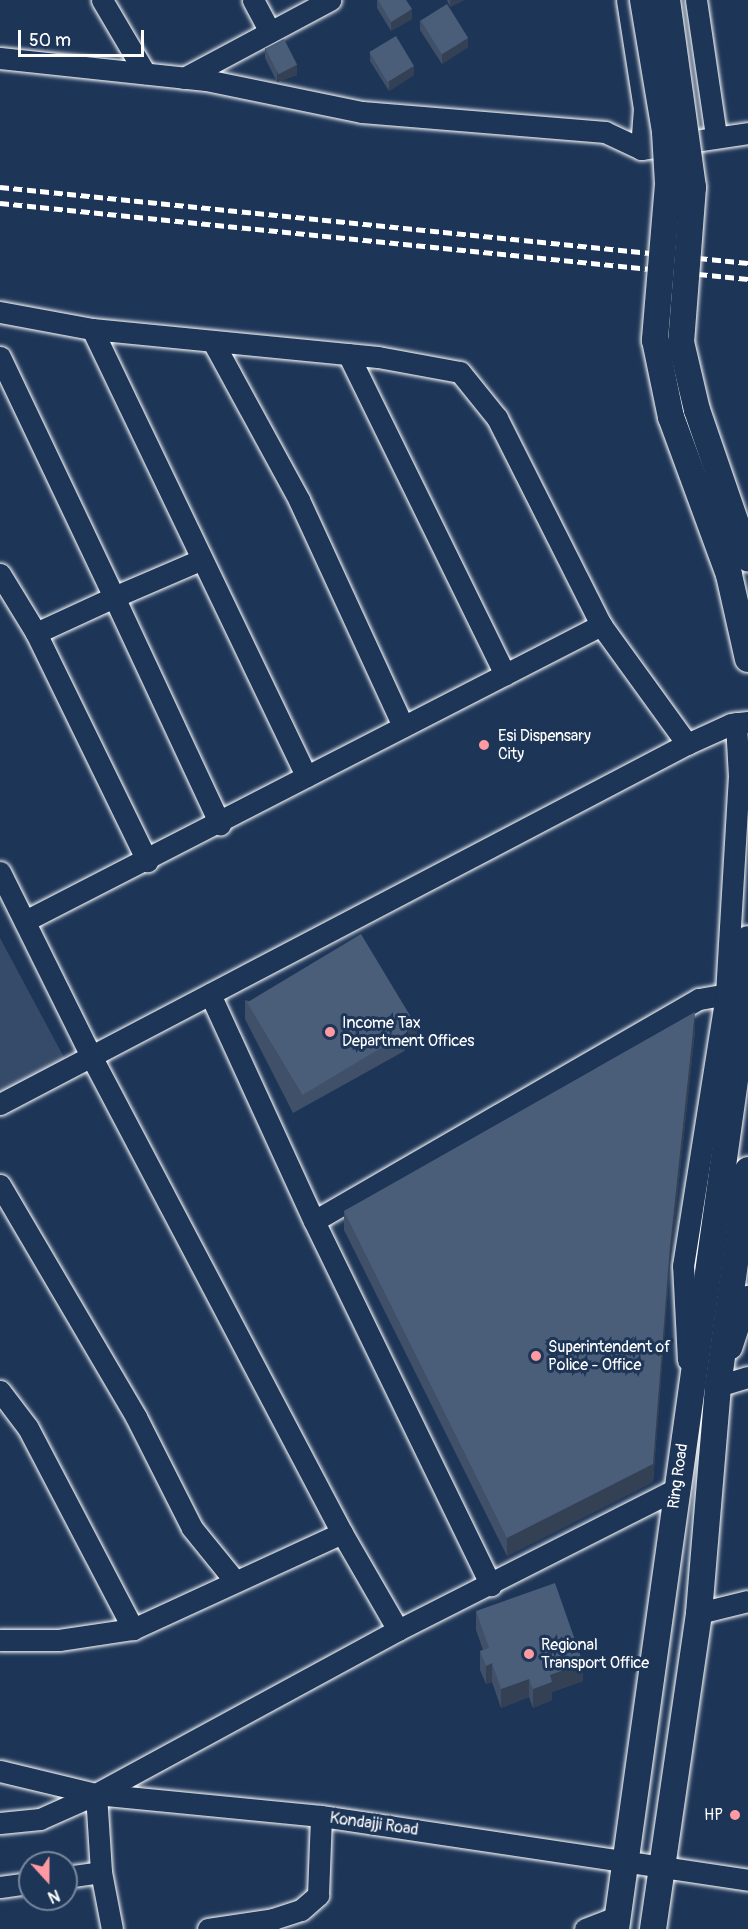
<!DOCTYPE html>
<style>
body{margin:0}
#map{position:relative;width:748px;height:1929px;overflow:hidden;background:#1d3557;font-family:Pangolin,sans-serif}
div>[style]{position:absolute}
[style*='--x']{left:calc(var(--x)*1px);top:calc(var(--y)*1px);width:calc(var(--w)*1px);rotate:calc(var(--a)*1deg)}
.green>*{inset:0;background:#364b69}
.roads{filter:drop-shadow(0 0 2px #fff) drop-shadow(0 0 2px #fff)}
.minor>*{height:21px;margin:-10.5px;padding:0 10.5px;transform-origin:10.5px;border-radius:10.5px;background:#1d3557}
.major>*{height:26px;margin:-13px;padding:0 13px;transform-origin:13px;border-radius:13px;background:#1d3557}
.rail>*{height:4.5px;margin-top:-2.25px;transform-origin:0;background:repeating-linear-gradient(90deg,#fff 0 9px,transparent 0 13.5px)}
.bridges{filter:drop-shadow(0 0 2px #fff) drop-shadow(0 0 2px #fff)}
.major-bridge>*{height:26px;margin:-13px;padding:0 13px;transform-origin:13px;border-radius:13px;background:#1d3557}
.wall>*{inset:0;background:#405068}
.shaded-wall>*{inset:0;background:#344155;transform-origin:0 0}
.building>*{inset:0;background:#4a5d79;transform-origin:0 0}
.dots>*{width:16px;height:16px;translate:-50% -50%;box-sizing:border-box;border:3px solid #1d3557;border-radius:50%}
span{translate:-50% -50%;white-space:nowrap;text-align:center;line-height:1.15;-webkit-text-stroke:6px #1d3557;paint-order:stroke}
.poi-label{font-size:16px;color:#fff}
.left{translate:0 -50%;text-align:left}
.right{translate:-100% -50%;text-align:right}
.street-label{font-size:16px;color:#fff}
.north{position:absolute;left:18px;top:1851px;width:60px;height:60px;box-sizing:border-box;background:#1d3557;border:2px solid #77869a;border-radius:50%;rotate:159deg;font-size:16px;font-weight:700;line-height:24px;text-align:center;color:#fff}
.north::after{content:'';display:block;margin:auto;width:21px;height:27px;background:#ff9aa2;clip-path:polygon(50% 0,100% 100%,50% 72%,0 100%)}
.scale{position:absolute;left:18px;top:30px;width:126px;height:27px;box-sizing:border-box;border:3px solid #fff;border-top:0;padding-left:8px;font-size:18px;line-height:21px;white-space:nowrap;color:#fff;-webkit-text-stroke:4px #1d3557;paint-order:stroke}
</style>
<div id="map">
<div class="green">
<i style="clip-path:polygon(0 938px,67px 1063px,0 1098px)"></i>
</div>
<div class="roads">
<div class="minor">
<i style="--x:102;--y:0;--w:85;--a:59.5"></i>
<i style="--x:253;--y:0;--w:36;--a:62"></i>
<i style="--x:627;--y:0;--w:109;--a:81.1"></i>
<i style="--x:644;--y:108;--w:41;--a:94.2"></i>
<i style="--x:696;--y:0;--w:137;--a:81.6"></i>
<i style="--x:0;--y:58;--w:207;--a:6.1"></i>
<i style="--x:206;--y:80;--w:159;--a:11.6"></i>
<i style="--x:362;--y:112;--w:244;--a:4.7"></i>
<i style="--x:605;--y:132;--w:40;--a:25"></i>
<i style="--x:641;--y:149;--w:108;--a:-8.5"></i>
<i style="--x:184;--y:78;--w:166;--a:-28.1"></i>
<i style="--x:0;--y:312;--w:94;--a:10.5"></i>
<i style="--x:92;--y:329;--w:287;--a:5.6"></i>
<i style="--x:378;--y:357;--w:83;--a:10.4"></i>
<i style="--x:460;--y:372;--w:59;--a:51.2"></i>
<i style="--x:497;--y:418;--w:232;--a:63.3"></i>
<i style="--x:601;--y:625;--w:147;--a:54.1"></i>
<i style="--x:687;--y:744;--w:48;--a:-24.4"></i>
<i style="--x:731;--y:724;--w:17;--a:-7"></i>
<i style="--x:92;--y:329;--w:496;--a:64.4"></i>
<i style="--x:213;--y:342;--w:180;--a:61.4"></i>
<i style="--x:299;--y:500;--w:249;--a:65.3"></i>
<i style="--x:348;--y:354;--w:357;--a:63.9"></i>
<i style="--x:0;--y:357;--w:266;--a:64.6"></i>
<i style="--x:114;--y:597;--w:94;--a:-23.3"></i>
<i style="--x:0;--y:574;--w:69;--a:58.6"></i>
<i style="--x:36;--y:633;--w:86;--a:-24.8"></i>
<i style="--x:114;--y:597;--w:251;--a:65"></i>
<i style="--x:36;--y:633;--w:254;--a:64"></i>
<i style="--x:0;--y:872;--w:205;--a:63.7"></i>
<i style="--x:91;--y:1056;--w:539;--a:62.25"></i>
<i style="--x:342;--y:1533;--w:112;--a:60"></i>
<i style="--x:25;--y:921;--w:648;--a:-27.2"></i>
<i style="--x:210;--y:994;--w:250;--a:65.4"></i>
<i style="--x:314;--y:1221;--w:405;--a:64.1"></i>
<i style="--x:0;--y:1104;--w:776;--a:-27.66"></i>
<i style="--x:0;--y:1185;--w:269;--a:59.6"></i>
<i style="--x:136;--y:1417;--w:124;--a:63.2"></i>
<i style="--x:192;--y:1528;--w:68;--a:50.9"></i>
<i style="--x:314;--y:1221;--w:444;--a:-30"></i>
<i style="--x:699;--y:999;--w:27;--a:-10"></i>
<i style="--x:731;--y:1348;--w:55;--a:-71.9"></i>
<i style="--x:688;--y:1360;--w:94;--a:-93"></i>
<i style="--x:683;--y:1266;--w:275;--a:-81"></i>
<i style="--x:726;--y:994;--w:217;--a:-86.6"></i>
<i style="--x:739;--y:777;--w:54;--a:-93.2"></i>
<i style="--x:718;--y:1386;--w:31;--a:-17"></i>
<i style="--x:0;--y:1391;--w:46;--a:52.9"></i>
<i style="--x:28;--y:1428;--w:227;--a:62.4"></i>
<i style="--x:699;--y:1613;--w:50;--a:-13.8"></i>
<i style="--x:0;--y:1640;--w:59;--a:0"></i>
<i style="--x:59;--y:1640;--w:75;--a:-8.5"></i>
<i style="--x:133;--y:1629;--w:230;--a:-24.7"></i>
<i style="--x:0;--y:1771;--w:99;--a:13.5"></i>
<i style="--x:96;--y:1794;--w:226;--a:5.6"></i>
<i style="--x:321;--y:1816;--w:432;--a:8.5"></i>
<i style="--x:96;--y:1794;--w:78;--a:86.3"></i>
<i style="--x:101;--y:1872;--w:58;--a:79.1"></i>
<i style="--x:0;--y:1823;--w:40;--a:-5.7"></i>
<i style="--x:40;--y:1819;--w:61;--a:-24.1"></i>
<i style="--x:96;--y:1794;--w:344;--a:-28.5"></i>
<i style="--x:398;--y:1630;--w:312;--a:-26.9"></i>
<i style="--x:66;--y:1877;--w:35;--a:-8"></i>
<i style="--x:0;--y:1887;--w:30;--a:-8"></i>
<i style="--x:208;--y:1929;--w:66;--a:-8.7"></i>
<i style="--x:273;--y:1919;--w:29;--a:-18"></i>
<i style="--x:301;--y:1910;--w:23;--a:-41"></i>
<i style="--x:318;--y:1895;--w:79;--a:-87.8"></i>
<i style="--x:585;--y:1929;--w:34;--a:-21"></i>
</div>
<div class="major">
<i style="--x:616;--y:1929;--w:915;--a:-82.02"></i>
<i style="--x:743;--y:1023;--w:84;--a:-86.6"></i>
<i style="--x:653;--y:1929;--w:319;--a:-81.7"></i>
<i style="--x:699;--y:1613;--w:228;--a:-85.2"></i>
<i style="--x:718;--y:1386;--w:218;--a:-82.1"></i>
</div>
</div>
<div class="rail">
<i style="--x:0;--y:187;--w:752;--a:5.8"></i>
<i style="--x:0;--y:203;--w:752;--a:5.8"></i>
</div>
<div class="bridges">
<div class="major-bridge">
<i style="--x:643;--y:0;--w:134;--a:80.5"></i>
<i style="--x:665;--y:132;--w:52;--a:86.7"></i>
<i style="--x:668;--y:184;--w:157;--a:94.8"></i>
<i style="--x:655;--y:340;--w:79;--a:78.3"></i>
<i style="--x:671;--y:417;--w:168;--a:69.8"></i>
<i style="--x:729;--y:575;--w:86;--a:77.3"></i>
<i style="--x:667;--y:0;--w:189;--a:82.1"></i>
<i style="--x:693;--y:187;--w:155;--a:94.4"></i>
<i style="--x:681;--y:342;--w:70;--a:76.8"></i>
<i style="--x:697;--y:410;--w:157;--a:71"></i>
</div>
</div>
<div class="wall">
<i style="clip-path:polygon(377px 0,406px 0,412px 19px,391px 31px,377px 8px)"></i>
<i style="clip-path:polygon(447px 0,464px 0,450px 7px)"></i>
<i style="clip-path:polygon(420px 20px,468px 47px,442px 64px,420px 30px)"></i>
<i style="clip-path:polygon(265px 48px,297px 75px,277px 82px,265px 58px)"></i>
<i style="clip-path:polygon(370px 52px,414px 75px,389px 91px,370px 61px)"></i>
<i style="clip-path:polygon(245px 1000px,417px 1044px,293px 1113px,245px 1019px)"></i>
<i style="clip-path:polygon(695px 1031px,670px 1264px,653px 1482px,507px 1556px,344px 1230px,344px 1211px)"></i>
<i style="clip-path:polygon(476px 1611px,583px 1681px,552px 1692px,552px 1700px,533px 1708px,529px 1697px,501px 1708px,492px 1682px,486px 1684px,480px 1670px,480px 1651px,483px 1650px,476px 1630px)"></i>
</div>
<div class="shaded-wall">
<i style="clip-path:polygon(450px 0,464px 0,450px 7px)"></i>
<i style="clip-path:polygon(412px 9px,412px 19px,391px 31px,391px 22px)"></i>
<i style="clip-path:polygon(468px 38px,468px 47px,442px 64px,442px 54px)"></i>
<i style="clip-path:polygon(297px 65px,297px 75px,277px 82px,277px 72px)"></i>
<i style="clip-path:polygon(414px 66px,414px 75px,389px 91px,389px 81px)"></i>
<i style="clip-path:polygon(695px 1012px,695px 1031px,670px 1264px,653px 1482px,507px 1556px,507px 1538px,670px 1246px)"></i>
<i style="left:417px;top:1026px;width:18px;height:142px;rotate:90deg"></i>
<i style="clip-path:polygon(492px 1663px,492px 1682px,486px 1684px,486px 1666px)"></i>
<i style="clip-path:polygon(583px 1663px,583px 1681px,552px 1692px,552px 1700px,533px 1708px,533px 1689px,550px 1675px)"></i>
<i style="clip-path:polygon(529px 1679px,529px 1697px,501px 1708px,501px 1689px)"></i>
</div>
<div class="building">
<i style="clip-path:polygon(378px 0,406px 0,412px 9px,391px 22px)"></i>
<i style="left:447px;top:4px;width:40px;height:31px;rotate:58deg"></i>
<i style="left:396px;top:36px;width:35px;height:31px;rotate:59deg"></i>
<i style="left:284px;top:39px;width:29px;height:21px;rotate:63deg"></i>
<i style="left:361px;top:934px;width:108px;height:133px;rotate:59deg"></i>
<i style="clip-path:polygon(695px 1012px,670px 1246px,653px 1464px,507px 1538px,344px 1211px)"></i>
<i style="clip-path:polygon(555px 1583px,583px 1663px,550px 1675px,552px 1682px,533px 1689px,529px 1679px,501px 1689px,492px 1663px,486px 1666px,480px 1651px,489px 1648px,476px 1611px)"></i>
</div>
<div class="dots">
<i style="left:484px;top:745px;background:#ff9aa2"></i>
<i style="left:330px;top:1032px;background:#ff9aa2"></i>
<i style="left:536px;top:1356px;background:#ff9aa2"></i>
<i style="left:529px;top:1654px;background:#ff9aa2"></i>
<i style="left:735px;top:1815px;background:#ff9aa2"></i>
</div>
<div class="poi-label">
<span class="left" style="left:498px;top:745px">Esi Dispensary<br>City</span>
<span class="left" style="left:342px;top:1032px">Income Tax<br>Department Offices</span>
<span class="left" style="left:548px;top:1356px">Superintendent of<br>Police - Office</span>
<span class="left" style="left:541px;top:1654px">Regional<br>Transport Office</span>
<span class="right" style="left:723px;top:1815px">HP</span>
</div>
<div class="street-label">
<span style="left:678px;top:1476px;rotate:-82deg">Ring Road</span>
<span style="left:374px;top:1824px;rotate:8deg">Kondajji Road</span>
</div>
<div class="north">N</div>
<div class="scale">50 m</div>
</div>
